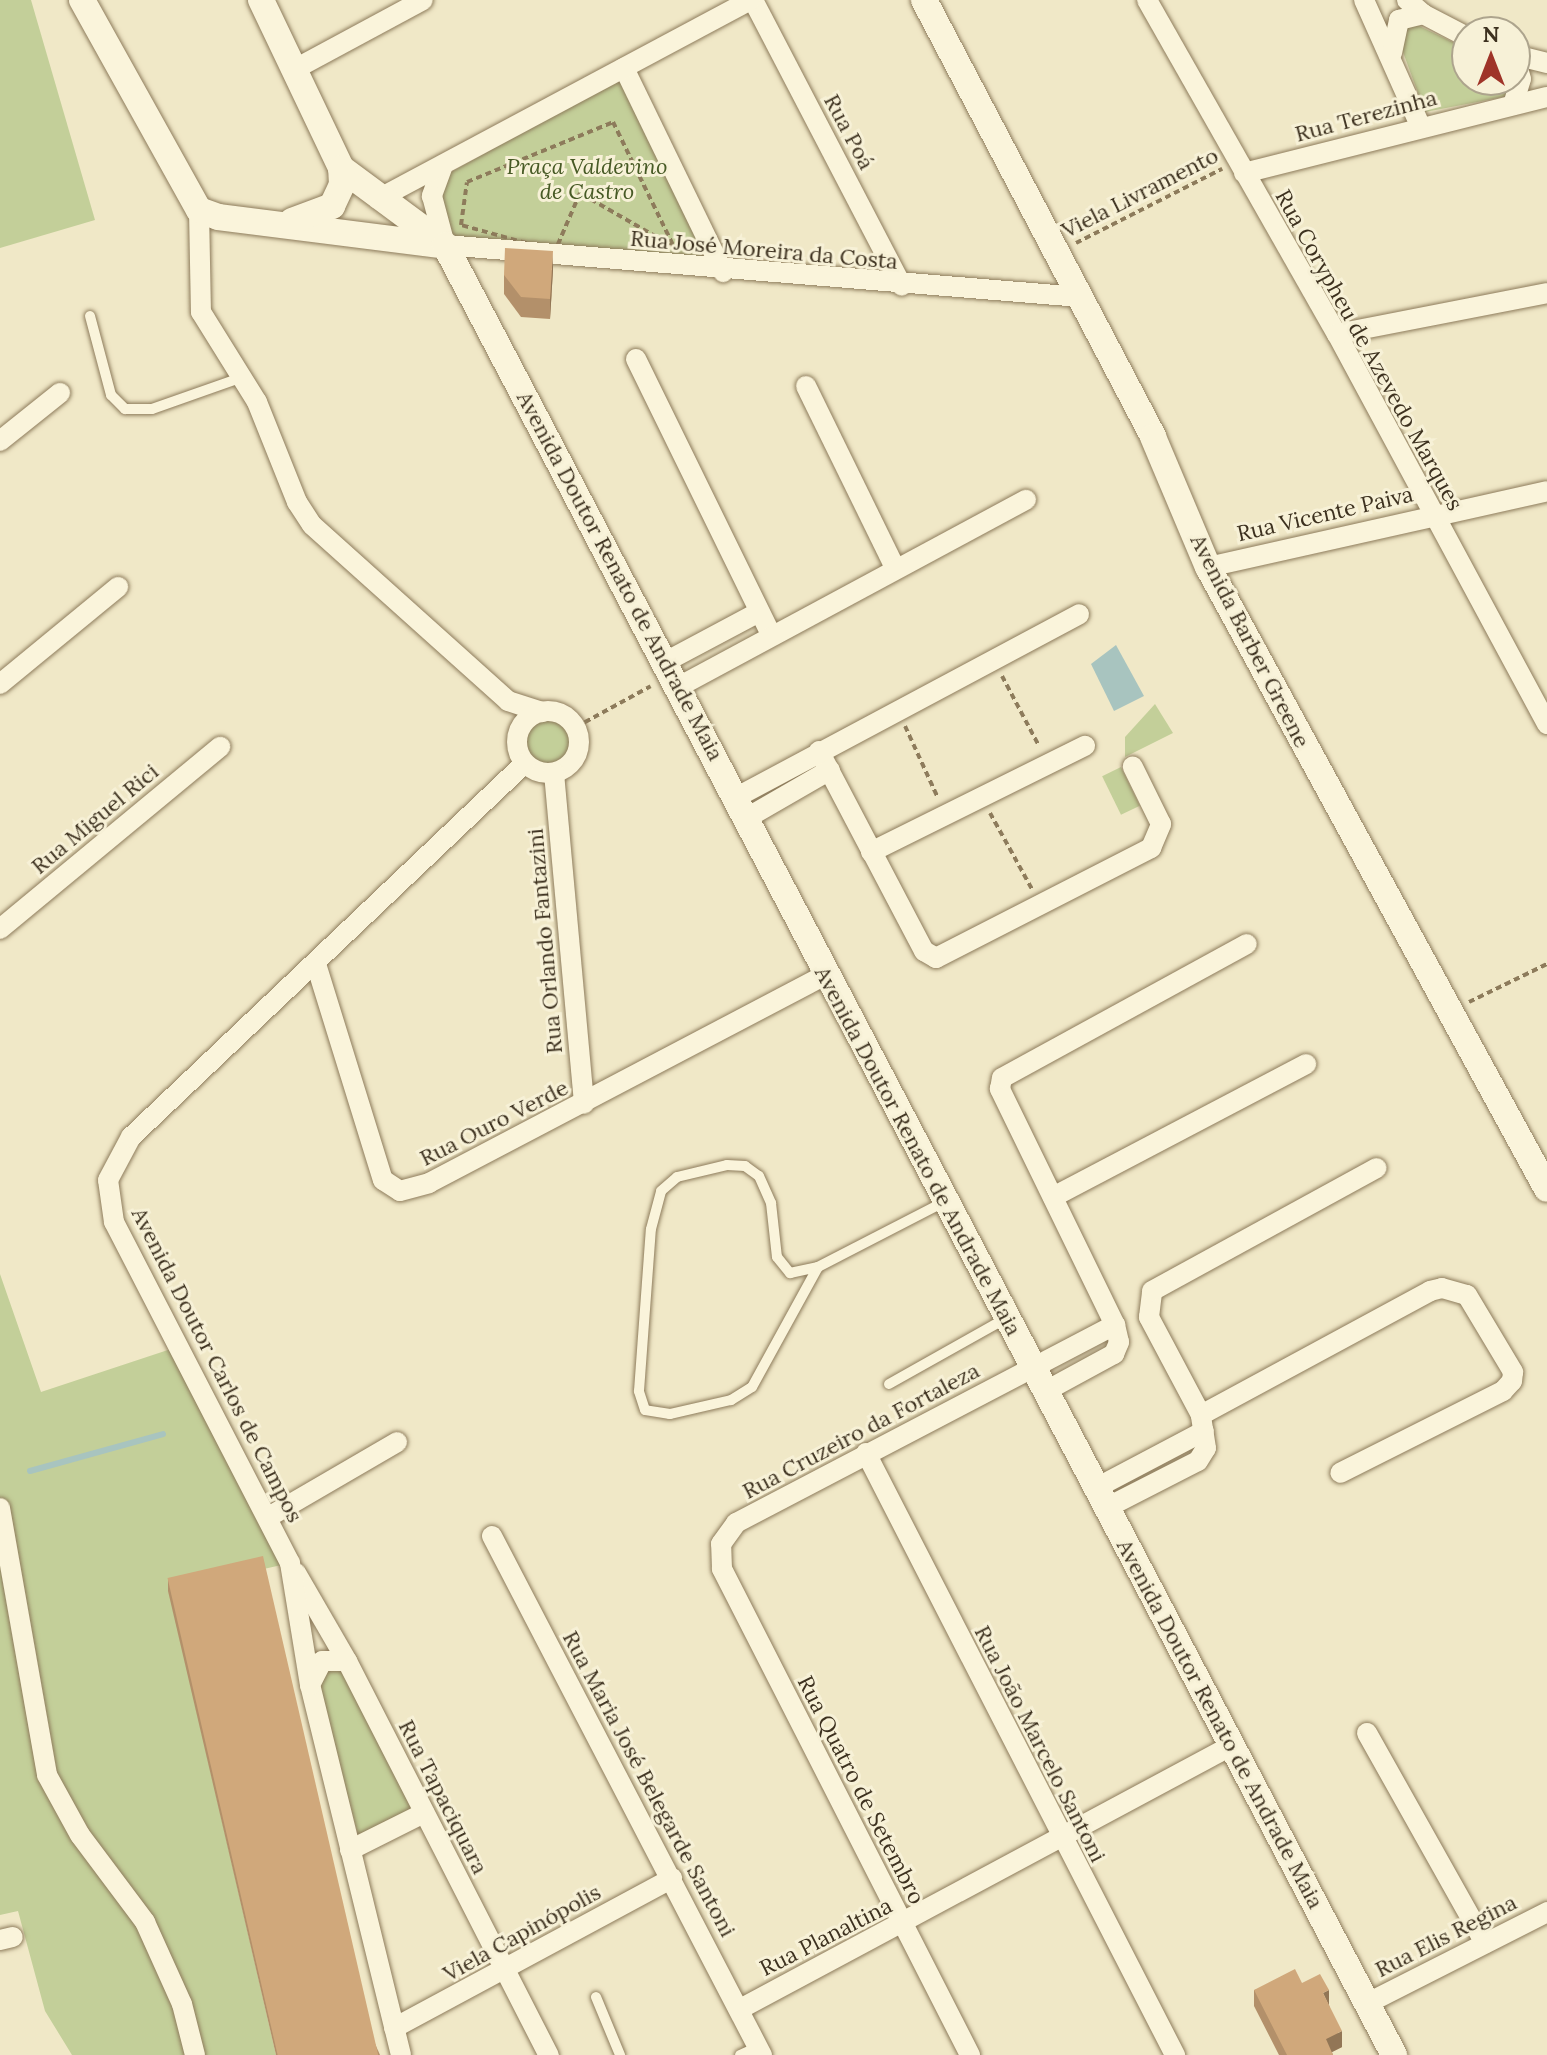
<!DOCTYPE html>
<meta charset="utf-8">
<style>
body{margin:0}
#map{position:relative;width:1547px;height:2055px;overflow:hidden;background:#f0e8c7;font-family:Lora,serif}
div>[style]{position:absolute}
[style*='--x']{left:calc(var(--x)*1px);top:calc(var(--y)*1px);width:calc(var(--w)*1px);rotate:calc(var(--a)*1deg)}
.green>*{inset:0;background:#c3cf99;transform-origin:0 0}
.round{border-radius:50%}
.water>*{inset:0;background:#a8c4bf}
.stream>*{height:6px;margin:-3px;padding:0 3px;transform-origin:3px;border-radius:3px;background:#a8c4bf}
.path>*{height:4px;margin-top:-2px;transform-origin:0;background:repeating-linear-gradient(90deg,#8d7b5b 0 6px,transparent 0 10px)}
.roads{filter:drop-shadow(0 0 2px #8d7b5b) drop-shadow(0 0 2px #8d7b5b)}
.service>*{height:10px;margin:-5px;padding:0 5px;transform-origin:5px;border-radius:5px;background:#faf4db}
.minor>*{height:20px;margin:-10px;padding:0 10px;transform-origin:10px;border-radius:10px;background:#faf4db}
.minor>.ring{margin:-10px;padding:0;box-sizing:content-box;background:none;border:20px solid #faf4db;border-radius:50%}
.tertiary>*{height:26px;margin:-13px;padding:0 13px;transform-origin:13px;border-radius:13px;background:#faf4db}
.wall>*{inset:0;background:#b3906a}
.shaded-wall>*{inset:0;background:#927656}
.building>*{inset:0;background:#d0a87b;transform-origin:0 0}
span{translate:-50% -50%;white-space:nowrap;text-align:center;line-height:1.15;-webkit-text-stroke:6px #f7f1d7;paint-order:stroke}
.street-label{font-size:22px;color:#3d311f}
.park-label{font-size:22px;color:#475a25;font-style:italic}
.north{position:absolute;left:1451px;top:16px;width:80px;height:80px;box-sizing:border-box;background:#f7f1d7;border:2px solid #ada48d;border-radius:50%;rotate:0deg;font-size:22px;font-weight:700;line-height:32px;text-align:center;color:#3d311f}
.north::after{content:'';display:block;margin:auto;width:28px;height:36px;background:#9f3428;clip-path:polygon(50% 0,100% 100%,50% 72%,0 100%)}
</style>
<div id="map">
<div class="green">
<i style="clip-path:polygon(0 0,31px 0,95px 220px,0 248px)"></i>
<i style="clip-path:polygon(1413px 23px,1467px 49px,1467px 80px,1513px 80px,1509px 96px,1425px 112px,1396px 33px)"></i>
<i style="clip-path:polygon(621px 77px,708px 264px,452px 242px,439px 195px,446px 175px)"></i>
<i style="clip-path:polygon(1155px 704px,1173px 733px,1125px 757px,1125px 737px)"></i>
<i class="round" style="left:521px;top:715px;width:54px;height:54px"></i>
<i style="left:1121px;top:767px;width:43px;height:21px;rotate:64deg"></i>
<i style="clip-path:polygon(0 1274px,41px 1392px,180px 1346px,290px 1563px,169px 1591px,276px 2055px,72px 2055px,45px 2011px,18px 1911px,0 1915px)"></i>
<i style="clip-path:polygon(337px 1661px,416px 1811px,359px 1838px,315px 1679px)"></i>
</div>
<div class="water">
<i style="clip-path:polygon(1116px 645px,1144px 696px,1114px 711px,1091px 664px)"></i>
</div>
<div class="stream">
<i style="--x:30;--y:1471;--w:138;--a:-15.5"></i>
</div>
<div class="path">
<i style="--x:613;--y:122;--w:139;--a:64"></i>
<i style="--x:674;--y:247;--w:108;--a:-150.1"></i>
<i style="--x:580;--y:193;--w:63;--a:113.3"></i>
<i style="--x:555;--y:251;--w:98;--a:-164.5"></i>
<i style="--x:461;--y:225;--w:43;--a:-82.1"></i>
<i style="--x:467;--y:182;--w:158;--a:-22.3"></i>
<i style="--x:1076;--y:243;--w:164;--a:-26.9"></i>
<i style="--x:1002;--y:676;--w:79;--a:62.1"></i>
<i style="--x:905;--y:726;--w:79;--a:65.4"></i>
<i style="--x:576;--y:727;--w:85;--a:-28.7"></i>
<i style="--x:990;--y:813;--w:87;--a:61.1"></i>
<i style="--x:1469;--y:1002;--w:87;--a:-26"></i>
</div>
<div class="roads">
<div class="service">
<i style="--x:90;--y:316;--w:82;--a:75.1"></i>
<i style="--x:111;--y:395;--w:20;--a:45"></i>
<i style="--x:125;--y:409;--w:27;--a:0"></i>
<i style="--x:152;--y:409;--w:96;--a:-19.4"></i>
<i style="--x:818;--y:1267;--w:137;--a:118.8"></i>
<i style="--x:752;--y:1387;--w:25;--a:148"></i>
<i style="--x:731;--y:1400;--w:63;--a:167.1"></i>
<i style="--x:670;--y:1414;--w:25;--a:-171"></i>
<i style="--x:645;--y:1410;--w:20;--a:-108"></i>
<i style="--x:639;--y:1391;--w:162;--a:-85.8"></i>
<i style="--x:651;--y:1229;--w:39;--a:-75"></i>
<i style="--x:661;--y:1191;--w:21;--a:-41"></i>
<i style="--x:677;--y:1177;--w:51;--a:-13.5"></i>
<i style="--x:727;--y:1165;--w:18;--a:3"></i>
<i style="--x:745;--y:1166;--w:17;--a:36"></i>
<i style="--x:759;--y:1176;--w:30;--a:66"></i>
<i style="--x:771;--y:1203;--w:54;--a:83.7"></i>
<i style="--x:777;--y:1257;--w:21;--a:51"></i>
<i style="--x:790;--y:1273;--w:29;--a:-12"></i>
<i style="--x:818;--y:1267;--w:142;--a:-27.3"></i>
<i style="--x:889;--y:1384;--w:133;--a:-29.3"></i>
<i style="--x:596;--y:1997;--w:63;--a:67.5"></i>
<i style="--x:740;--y:2055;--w:20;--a:-24"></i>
</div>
<div class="minor">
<i style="--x:753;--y:0;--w:322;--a:62.5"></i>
<i style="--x:1147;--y:0;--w:384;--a:60.4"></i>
<i style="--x:1337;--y:334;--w:443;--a:61.7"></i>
<i style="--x:1364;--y:0;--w:137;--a:65.9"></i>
<i style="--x:1407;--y:0;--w:21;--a:41"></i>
<i style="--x:1423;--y:14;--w:50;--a:27.6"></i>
<i style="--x:1392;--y:53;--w:34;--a:-78"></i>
<i style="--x:1399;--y:20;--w:25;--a:-14"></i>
<i style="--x:1515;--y:55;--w:33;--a:14"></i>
<i style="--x:624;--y:68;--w:227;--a:64.1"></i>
<i style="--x:295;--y:69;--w:145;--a:-28.3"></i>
<i style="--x:1513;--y:105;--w:27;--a:-73"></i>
<i style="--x:1521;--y:79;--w:22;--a:-106"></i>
<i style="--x:442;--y:168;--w:30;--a:110"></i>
<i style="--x:432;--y:196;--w:51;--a:75.1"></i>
<i style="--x:445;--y:245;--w:637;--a:4.68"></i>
<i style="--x:1244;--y:173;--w:312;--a:-14.1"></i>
<i style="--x:378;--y:199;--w:422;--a:-28.1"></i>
<i style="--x:199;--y:210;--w:102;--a:88.9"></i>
<i style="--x:201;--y:312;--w:106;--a:58.1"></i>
<i style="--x:257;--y:402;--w:108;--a:68.2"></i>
<i style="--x:297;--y:502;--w:27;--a:57"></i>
<i style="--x:312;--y:525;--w:263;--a:41.9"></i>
<i style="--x:508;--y:701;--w:36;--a:18"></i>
<i style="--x:1337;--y:334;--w:214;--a:-11"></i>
<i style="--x:636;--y:359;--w:307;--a:63.9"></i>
<i style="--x:806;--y:386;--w:203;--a:63.9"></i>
<i style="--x:0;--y:441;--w:77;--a:-38.7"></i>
<i style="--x:1208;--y:567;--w:347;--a:-12.6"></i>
<i style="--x:667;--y:661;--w:104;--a:-28"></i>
<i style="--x:0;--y:684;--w:153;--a:-39.4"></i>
<i style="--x:680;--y:686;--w:393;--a:-28.3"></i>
<i class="ring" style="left:517px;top:711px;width:42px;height:42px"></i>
<i style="--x:819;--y:751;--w:226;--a:62.3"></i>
<i style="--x:924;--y:951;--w:14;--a:30"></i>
<i style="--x:936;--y:958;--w:242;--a:-27.1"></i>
<i style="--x:1151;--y:848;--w:26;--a:-67"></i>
<i style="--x:1161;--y:824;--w:64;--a:-116.2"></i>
<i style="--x:554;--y:773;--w:332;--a:84.8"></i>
<i style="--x:735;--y:798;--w:390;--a:-28.1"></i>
<i style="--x:745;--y:819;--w:98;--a:-30"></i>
<i style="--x:871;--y:852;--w:239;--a:-26.4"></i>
<i style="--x:0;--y:929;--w:286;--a:-39.6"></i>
<i style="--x:316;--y:964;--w:226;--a:72.8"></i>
<i style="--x:383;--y:1180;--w:20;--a:33"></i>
<i style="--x:400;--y:1191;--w:30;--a:-15"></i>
<i style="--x:429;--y:1183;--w:448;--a:-27.7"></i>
<i style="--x:1053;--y:1197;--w:286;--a:-27.7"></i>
<i style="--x:1044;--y:1392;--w:80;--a:-28.5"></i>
<i style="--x:1114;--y:1354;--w:13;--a:-67"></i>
<i style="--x:1119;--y:1342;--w:17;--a:-103"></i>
<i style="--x:1115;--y:1325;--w:263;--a:-116"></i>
<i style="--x:1000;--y:1089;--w:11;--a:-80"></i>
<i style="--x:1002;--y:1078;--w:279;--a:-28.7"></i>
<i style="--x:1201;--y:1415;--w:260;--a:-28.4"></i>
<i style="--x:1430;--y:1291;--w:12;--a:-14"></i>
<i style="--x:1442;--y:1288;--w:26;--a:16"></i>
<i style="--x:1467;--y:1295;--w:90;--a:59.1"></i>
<i style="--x:1513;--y:1372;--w:9;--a:96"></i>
<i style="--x:1512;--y:1381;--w:13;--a:132"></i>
<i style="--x:1503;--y:1391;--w:182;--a:153.3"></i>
<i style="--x:866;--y:1453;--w:677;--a:62.83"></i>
<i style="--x:1096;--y:1488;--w:122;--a:-27.8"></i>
<i style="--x:0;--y:1508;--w:271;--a:80"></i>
<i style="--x:47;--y:1775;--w:68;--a:61.2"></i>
<i style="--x:80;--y:1835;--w:109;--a:53.2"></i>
<i style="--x:145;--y:1922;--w:90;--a:65.7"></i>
<i style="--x:182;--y:2004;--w:53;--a:75.7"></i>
<i style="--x:1106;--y:1508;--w:103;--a:-27.1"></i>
<i style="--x:1198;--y:1461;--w:15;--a:-58"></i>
<i style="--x:1206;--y:1448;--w:33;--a:-99"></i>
<i style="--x:1201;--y:1415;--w:111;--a:-118"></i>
<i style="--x:1149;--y:1317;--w:26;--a:-83"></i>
<i style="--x:1152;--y:1291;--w:256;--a:-28.7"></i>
<i style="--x:270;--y:1516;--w:147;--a:-30.2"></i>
<i style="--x:492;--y:1536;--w:585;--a:62.52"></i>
<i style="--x:296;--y:1573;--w:102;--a:59.9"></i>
<i style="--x:347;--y:1661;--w:443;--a:62.9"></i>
<i style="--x:310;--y:1685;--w:27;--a:-63"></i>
<i style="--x:322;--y:1661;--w:25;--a:0"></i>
<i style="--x:1367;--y:1733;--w:241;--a:60.7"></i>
<i style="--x:350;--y:1850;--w:83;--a:-26.6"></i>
<i style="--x:0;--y:1940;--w:13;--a:-13"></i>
<i style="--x:1368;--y:2003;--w:201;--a:-26.9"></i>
<i style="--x:740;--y:2009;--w:555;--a:-28.18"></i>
<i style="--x:394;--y:2028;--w:316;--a:-28.3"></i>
<i style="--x:401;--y:2055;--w:381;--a:-103.8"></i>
<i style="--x:310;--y:1685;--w:124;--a:-99.3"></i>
<i style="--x:290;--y:1563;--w:384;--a:-117.3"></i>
<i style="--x:114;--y:1222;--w:42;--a:-98.1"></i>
<i style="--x:108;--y:1180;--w:49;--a:-61.9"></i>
<i style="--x:131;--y:1137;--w:543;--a:-43.51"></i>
<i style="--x:970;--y:2055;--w:546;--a:-117.03"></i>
<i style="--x:722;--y:1569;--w:25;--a:-92"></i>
<i style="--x:721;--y:1544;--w:26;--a:-54"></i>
<i style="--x:736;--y:1523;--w:428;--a:-27.6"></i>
</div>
<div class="tertiary">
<i style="--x:82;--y:0;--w:240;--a:60.9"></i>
<i style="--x:199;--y:210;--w:20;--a:20"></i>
<i style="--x:218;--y:217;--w:224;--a:7.2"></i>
<i style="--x:261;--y:0;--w:186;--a:64.5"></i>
<i style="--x:341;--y:168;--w:129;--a:36.5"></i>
<i style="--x:445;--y:245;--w:2044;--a:62.33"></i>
<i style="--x:924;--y:0;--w:493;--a:62.3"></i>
<i style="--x:1153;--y:437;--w:141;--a:67.1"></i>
<i style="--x:1208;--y:567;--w:708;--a:61.41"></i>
<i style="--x:292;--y:221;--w:43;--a:-20.6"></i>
<i style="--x:332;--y:206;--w:23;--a:-65"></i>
<i style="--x:342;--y:185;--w:17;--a:-93"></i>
</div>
</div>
<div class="wall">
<i style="clip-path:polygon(553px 270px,550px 319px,521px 317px,504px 294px,504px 275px)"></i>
<i style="clip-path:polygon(168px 1578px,380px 2055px,276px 2055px,168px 1591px)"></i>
<i style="clip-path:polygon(1302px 1983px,1329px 2005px,1342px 2047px,1332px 2052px,1333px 2055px,1279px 2055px,1254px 2006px,1254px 1990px)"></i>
</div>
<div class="shaded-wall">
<i style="clip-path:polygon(553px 251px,553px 270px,550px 319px,550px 299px)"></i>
<i style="clip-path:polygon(1329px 1990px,1329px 2006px,1323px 1993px)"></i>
<i style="clip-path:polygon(1342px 2031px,1342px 2047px,1326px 2055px,1326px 2039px)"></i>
</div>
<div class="building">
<i style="clip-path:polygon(505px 248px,553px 251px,550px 299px,521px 297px,504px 275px)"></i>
<i style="left:263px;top:1556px;width:513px;height:98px;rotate:77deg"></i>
<i style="clip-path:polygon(1295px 1969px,1302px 1983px,1320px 1974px,1329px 1990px,1323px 1993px,1342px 2031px,1326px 2039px,1333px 2055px,1287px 2055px,1254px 1990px)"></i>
</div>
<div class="street-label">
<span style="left:1366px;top:116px;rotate:-15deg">Rua Terezinha</span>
<span style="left:849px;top:132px;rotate:62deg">Rua Poá</span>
<span style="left:1140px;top:193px;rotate:-27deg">Viela Livramento</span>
<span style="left:764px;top:250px;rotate:5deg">Rua José Moreira da Costa</span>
<span style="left:1369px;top:350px;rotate:61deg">Rua Corypheu de Azevedo Marques</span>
<span style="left:1325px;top:514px;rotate:-13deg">Rua Vicente Paiva</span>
<span style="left:620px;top:576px;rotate:62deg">Avenida Doutor Renato de Andrade Maia</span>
<span style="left:1250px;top:641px;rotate:63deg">Avenida Barber Greene</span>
<span style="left:95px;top:819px;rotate:-40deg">Rua Miguel Rici</span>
<span style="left:545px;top:941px;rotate:-95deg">Rua Orlando Fantazini</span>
<span style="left:494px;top:1123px;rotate:-27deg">Rua Ouro Verde</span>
<span style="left:918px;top:1151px;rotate:62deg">Avenida Doutor Renato de Andrade Maia</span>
<span style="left:217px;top:1365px;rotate:63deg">Avenida Doutor Carlos de Campos</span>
<span style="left:861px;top:1431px;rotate:-28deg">Rua Cruzeiro da Fortaleza</span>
<span style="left:1220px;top:1724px;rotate:62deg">Avenida Doutor Renato de Andrade Maia</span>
<span style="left:1040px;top:1744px;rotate:63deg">Rua João Marcelo Santoni</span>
<span style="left:649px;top:1784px;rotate:62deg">Rua Maria José Belegarde Santoni</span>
<span style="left:861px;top:1790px;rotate:63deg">Rua Quatro de Setembro</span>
<span style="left:443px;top:1797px;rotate:63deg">Rua Tapaciquara</span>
<span style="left:522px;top:1933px;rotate:-29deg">Viela Capinópolis</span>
<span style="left:1446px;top:1936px;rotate:-27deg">Rua Elis Regina</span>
<span style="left:826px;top:1937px;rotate:-27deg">Rua Planaltina</span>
</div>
<div class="park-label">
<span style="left:587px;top:179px">Praça Valdevino<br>de Castro</span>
</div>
<div class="north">N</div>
</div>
